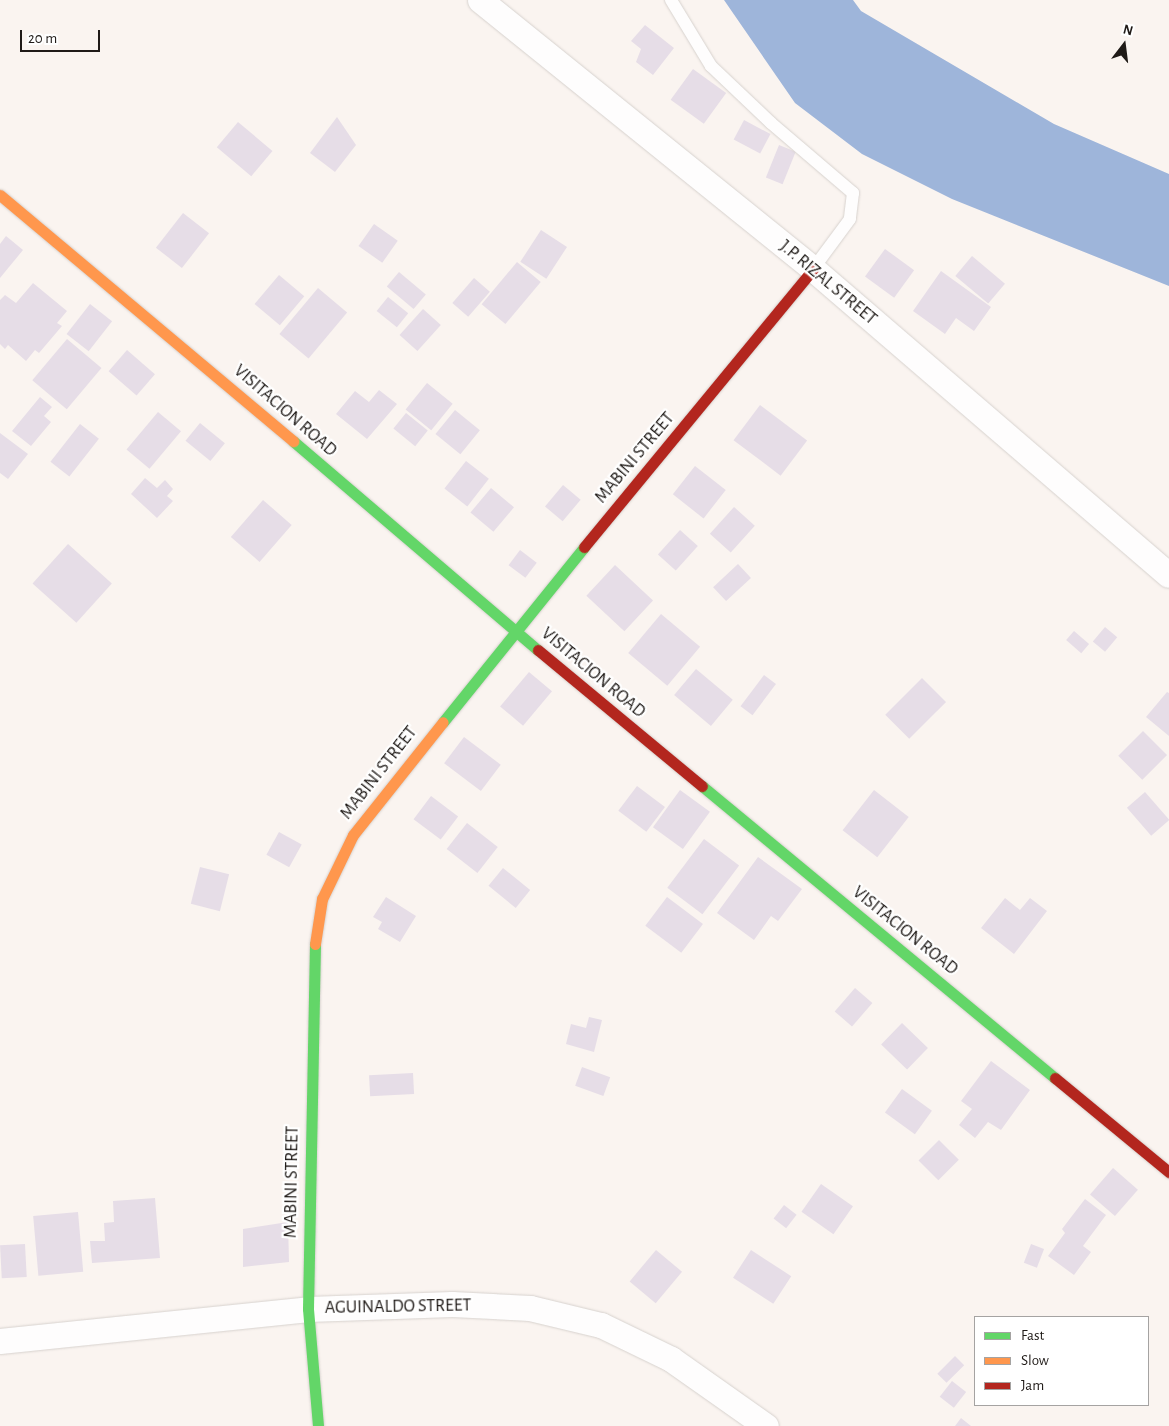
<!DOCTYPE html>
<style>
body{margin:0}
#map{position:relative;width:1169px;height:1426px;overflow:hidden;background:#faf4f0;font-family:"Alegreya Sans",sans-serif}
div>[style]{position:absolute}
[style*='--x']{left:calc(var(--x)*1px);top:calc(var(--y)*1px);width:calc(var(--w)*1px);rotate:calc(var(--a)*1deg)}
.water>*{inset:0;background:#9eb5da}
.building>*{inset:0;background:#e6dde7;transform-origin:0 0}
.roads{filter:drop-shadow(0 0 1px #d7d2ce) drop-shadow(0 0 1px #d7d2ce)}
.lane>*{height:12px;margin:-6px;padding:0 6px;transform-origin:6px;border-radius:6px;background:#fefdfd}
.street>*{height:25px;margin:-12.5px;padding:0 12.5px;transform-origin:12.5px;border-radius:12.5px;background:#fefdfd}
.fast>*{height:11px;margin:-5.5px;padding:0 5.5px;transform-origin:5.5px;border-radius:5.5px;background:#63d668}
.slow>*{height:11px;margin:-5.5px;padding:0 5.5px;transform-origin:5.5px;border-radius:5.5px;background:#ff974d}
.jam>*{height:11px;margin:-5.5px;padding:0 5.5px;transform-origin:5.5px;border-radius:5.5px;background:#b3261e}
span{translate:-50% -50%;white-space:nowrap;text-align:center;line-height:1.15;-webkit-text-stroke:4.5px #fff;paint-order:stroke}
.street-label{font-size:18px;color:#1f1a17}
.legend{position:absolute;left:974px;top:1316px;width:175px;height:90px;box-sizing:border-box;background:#fff;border:1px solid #a5a3a2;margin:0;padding:6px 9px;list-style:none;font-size:15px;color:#1f1a17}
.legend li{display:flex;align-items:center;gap:10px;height:25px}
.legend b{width:25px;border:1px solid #a5a3a2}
.north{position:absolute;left:1099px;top:20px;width:50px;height:50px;-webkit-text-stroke:4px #fff;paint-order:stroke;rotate:15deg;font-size:14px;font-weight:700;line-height:20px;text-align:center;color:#1f1a17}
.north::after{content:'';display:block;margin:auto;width:18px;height:22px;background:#1f1a17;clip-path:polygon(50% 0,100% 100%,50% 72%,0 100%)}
.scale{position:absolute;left:20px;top:30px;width:80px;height:22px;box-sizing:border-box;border:2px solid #1f1a17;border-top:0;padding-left:6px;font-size:15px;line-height:18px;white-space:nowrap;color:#1f1a17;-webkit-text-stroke:4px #fff;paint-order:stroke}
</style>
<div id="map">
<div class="water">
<i style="clip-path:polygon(724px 0,853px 0,861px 11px,1054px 124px,1169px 174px,1169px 286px,952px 199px,862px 154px,795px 103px)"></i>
</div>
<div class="building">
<i style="clip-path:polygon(645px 25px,674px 48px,653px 75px,636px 62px,641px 49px,631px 41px)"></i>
<i style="left:693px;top:69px;width:41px;height:38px;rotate:36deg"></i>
<i style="clip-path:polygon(337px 117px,356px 145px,335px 172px,310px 153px)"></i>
<i style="left:744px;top:120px;width:30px;height:22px;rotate:28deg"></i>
<i style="left:238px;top:122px;width:45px;height:33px;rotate:40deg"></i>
<i style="left:779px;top:145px;width:18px;height:35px;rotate:22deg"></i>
<i style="left:183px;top:213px;width:33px;height:44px;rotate:38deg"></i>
<i style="left:374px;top:224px;width:29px;height:27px;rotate:35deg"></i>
<i style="left:541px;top:230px;width:31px;height:38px;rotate:33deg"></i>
<i style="clip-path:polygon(6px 236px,23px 250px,0 278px,0 244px)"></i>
<i style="left:885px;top:249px;width:36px;height:34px;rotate:36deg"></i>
<i style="left:972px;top:256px;width:43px;height:26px;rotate:40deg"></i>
<i style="left:517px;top:262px;width:31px;height:55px;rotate:40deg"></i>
<i style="clip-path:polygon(941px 271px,991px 307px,974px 331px,956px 318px,945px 334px,913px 311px)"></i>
<i style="left:399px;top:272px;width:35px;height:19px;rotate:40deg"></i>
<i style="left:279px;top:275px;width:33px;height:38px;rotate:40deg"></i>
<i style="left:474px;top:278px;width:21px;height:33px;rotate:41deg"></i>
<i style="clip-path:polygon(33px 283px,67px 311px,57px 323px,62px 326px,39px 353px,35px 350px,26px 361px,8px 345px,5px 349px,0 344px,0 300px,5px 295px,16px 303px)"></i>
<i style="left:318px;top:288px;width:38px;height:60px;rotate:40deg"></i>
<i style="left:388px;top:297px;width:26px;height:18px;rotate:39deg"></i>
<i style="left:90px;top:304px;width:28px;height:38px;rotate:38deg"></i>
<i style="left:423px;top:309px;width:24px;height:35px;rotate:42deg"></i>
<i style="left:67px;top:339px;width:45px;height:54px;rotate:40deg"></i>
<i style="left:127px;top:350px;width:37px;height:28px;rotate:41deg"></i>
<i style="left:427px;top:383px;width:33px;height:34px;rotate:39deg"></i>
<i style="clip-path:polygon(379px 390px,397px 404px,367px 439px,336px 414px,355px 391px,369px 402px)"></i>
<i style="clip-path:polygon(40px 397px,52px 407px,44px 416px,51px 422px,31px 446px,12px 431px)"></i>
<i style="left:760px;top:405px;width:59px;height:44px;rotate:37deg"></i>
<i style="left:455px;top:410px;width:32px;height:31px;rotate:39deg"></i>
<i style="left:158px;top:412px;width:30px;height:49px;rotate:40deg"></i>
<i style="left:406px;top:413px;width:28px;height:20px;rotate:39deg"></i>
<i style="left:200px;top:423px;width:32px;height:23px;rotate:39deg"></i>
<i style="left:80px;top:424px;width:24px;height:48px;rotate:38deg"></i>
<i style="clip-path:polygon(0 433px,28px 454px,8px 479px,0 473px)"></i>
<i style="left:466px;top:461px;width:29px;height:35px;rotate:38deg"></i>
<i style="left:695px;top:466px;width:39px;height:36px;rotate:38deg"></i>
<i style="clip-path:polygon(145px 478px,157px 488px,165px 480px,173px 489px,167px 496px,173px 501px,157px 518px,131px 494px)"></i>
<i style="left:563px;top:485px;width:23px;height:28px;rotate:40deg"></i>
<i style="left:491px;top:488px;width:30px;height:32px;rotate:40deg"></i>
<i style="left:263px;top:500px;width:38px;height:49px;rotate:41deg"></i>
<i style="left:734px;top:507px;width:28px;height:36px;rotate:42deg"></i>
<i style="left:680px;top:530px;width:24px;height:33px;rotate:42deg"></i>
<i style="left:68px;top:544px;width:59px;height:53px;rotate:42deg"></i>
<i style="left:520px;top:550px;width:21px;height:19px;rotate:37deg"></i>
<i style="left:738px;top:564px;width:19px;height:34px;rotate:47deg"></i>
<i style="left:615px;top:565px;width:52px;height:42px;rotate:43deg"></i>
<i style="left:661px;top:614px;width:51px;height:51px;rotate:40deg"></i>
<i style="left:1105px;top:627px;width:16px;height:19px;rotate:40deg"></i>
<i style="left:1074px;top:631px;width:20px;height:12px;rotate:41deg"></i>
<i style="left:696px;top:669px;width:48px;height:34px;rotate:40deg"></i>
<i style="left:529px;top:672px;width:30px;height:45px;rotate:40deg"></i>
<i style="left:764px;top:675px;width:15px;height:39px;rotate:37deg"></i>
<i style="left:922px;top:678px;width:34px;height:52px;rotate:45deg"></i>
<i style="clip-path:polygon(1167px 692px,1169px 693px,1169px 736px,1146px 717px)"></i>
<i style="left:1143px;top:731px;width:34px;height:35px;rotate:45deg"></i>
<i style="left:464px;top:737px;width:46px;height:33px;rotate:37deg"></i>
<i style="left:637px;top:786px;width:35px;height:31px;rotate:37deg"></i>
<i style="left:680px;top:790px;width:37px;height:46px;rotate:36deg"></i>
<i style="left:874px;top:790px;width:44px;height:51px;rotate:38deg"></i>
<i style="left:1145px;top:792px;width:37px;height:24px;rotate:49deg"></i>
<i style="left:431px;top:796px;width:34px;height:29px;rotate:37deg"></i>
<i style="left:467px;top:823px;width:39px;height:33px;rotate:38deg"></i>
<i style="left:279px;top:832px;width:26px;height:26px;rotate:29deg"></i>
<i style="left:704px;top:839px;width:44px;height:61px;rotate:37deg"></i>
<i style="clip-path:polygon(758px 857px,802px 889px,778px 921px,771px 916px,754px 940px,717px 913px)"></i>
<i style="left:200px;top:867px;width:30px;height:38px;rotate:14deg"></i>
<i style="left:503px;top:868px;width:35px;height:23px;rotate:39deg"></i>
<i style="clip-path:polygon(386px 897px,416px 916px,400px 942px,378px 929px,382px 922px,373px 917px)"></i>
<i style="left:667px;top:897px;width:45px;height:36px;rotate:37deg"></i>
<i style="clip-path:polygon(1005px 898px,1020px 910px,1030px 898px,1047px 911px,1014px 954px,981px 928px)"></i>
<i style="left:855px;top:988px;width:23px;height:31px;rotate:41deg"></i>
<i style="clip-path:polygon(589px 1017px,602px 1020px,594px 1052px,566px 1044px,571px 1024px,586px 1028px)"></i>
<i style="left:902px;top:1023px;width:36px;height:30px;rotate:44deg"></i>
<i style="clip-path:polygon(991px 1061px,1030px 1090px,1001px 1130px,988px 1122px,975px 1138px,959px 1125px,972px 1109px,961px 1101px)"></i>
<i style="left:582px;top:1067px;width:30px;height:20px;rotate:20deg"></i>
<i style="left:413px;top:1073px;width:21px;height:44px;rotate:87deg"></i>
<i style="left:902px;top:1089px;width:37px;height:29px;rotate:36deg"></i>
<i style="left:939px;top:1140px;width:28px;height:29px;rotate:45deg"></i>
<i style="left:1113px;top:1168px;width:33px;height:35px;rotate:41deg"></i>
<i style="left:821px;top:1184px;width:39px;height:34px;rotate:35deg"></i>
<i style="clip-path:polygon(155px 1198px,160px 1258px,92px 1263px,90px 1241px,105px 1241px,104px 1223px,114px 1222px,113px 1201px)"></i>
<i style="clip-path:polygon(1085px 1199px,1106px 1215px,1083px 1246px,1091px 1252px,1074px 1275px,1048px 1256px,1065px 1233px,1062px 1229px)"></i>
<i style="left:784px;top:1205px;width:16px;height:17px;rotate:38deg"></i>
<i style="left:78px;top:1212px;width:60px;height:45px;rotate:85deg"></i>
<i style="clip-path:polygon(288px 1222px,289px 1262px,243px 1267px,243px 1229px)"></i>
<i style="left:25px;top:1244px;width:33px;height:25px;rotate:87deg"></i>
<i style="left:1031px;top:1244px;width:14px;height:20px;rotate:21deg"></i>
<i style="left:656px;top:1250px;width:34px;height:41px;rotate:40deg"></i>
<i style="left:751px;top:1250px;width:48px;height:33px;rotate:33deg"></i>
<i style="left:955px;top:1356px;width:13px;height:25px;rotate:45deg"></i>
<i style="left:952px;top:1381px;width:18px;height:20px;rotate:38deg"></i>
<i style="clip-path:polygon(961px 1418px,971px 1426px,955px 1426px)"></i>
</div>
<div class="roads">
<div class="lane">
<i style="--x:671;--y:0;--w:77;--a:58.8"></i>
<i style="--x:711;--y:66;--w:83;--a:43.5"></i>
<i style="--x:771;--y:123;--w:108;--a:40.5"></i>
<i style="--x:853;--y:193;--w:26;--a:97"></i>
<i style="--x:850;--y:219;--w:62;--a:126.5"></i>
</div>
<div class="street">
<i style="--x:480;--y:0;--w:428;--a:38.9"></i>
<i style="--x:813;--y:269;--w:469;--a:40.7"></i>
<i style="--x:0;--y:1341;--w:310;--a:-5.9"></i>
<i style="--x:308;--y:1309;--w:144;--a:-2"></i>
<i style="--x:452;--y:1304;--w:78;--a:2.9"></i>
<i style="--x:530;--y:1308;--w:73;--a:13.5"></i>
<i style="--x:601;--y:1325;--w:78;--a:25.9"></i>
<i style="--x:671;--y:1359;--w:116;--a:35.2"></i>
</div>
<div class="fast">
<i style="--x:293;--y:441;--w:322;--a:40.5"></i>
<i style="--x:443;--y:722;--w:225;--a:-51.1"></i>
<i style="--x:702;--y:786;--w:458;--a:39.6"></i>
<i style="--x:315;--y:944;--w:365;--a:91.1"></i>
<i style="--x:308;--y:1309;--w:117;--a:85.1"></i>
</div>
<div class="slow">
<i style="--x:0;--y:195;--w:383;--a:40"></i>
<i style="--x:315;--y:944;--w:46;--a:-81.2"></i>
<i style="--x:322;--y:899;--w:71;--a:-64.2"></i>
<i style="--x:353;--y:835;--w:144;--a:-51.5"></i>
</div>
<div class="jam">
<i style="--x:584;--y:547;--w:360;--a:-50.5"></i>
<i style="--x:538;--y:650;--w:213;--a:39.7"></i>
<i style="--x:1055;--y:1078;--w:148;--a:39.5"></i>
</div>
</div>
<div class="street-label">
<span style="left:828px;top:283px;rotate:40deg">J.P. RIZAL STREET</span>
<span style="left:285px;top:411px;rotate:41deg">VISITACION ROAD</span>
<span style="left:635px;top:458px;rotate:-50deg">MABINI STREET</span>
<span style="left:593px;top:673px;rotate:40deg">VISITACION ROAD</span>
<span style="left:379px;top:773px;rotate:-52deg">MABINI STREET</span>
<span style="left:905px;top:931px;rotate:39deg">VISITACION ROAD</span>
<span style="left:292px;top:1182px;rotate:-89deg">MABINI STREET</span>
<span style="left:398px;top:1307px;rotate:-1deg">AGUINALDO STREET</span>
</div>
<ul class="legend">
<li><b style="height:6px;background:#63d668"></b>Fast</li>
<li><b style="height:6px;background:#ff974d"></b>Slow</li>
<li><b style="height:6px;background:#b3261e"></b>Jam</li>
</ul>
<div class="north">N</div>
<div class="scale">20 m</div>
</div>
